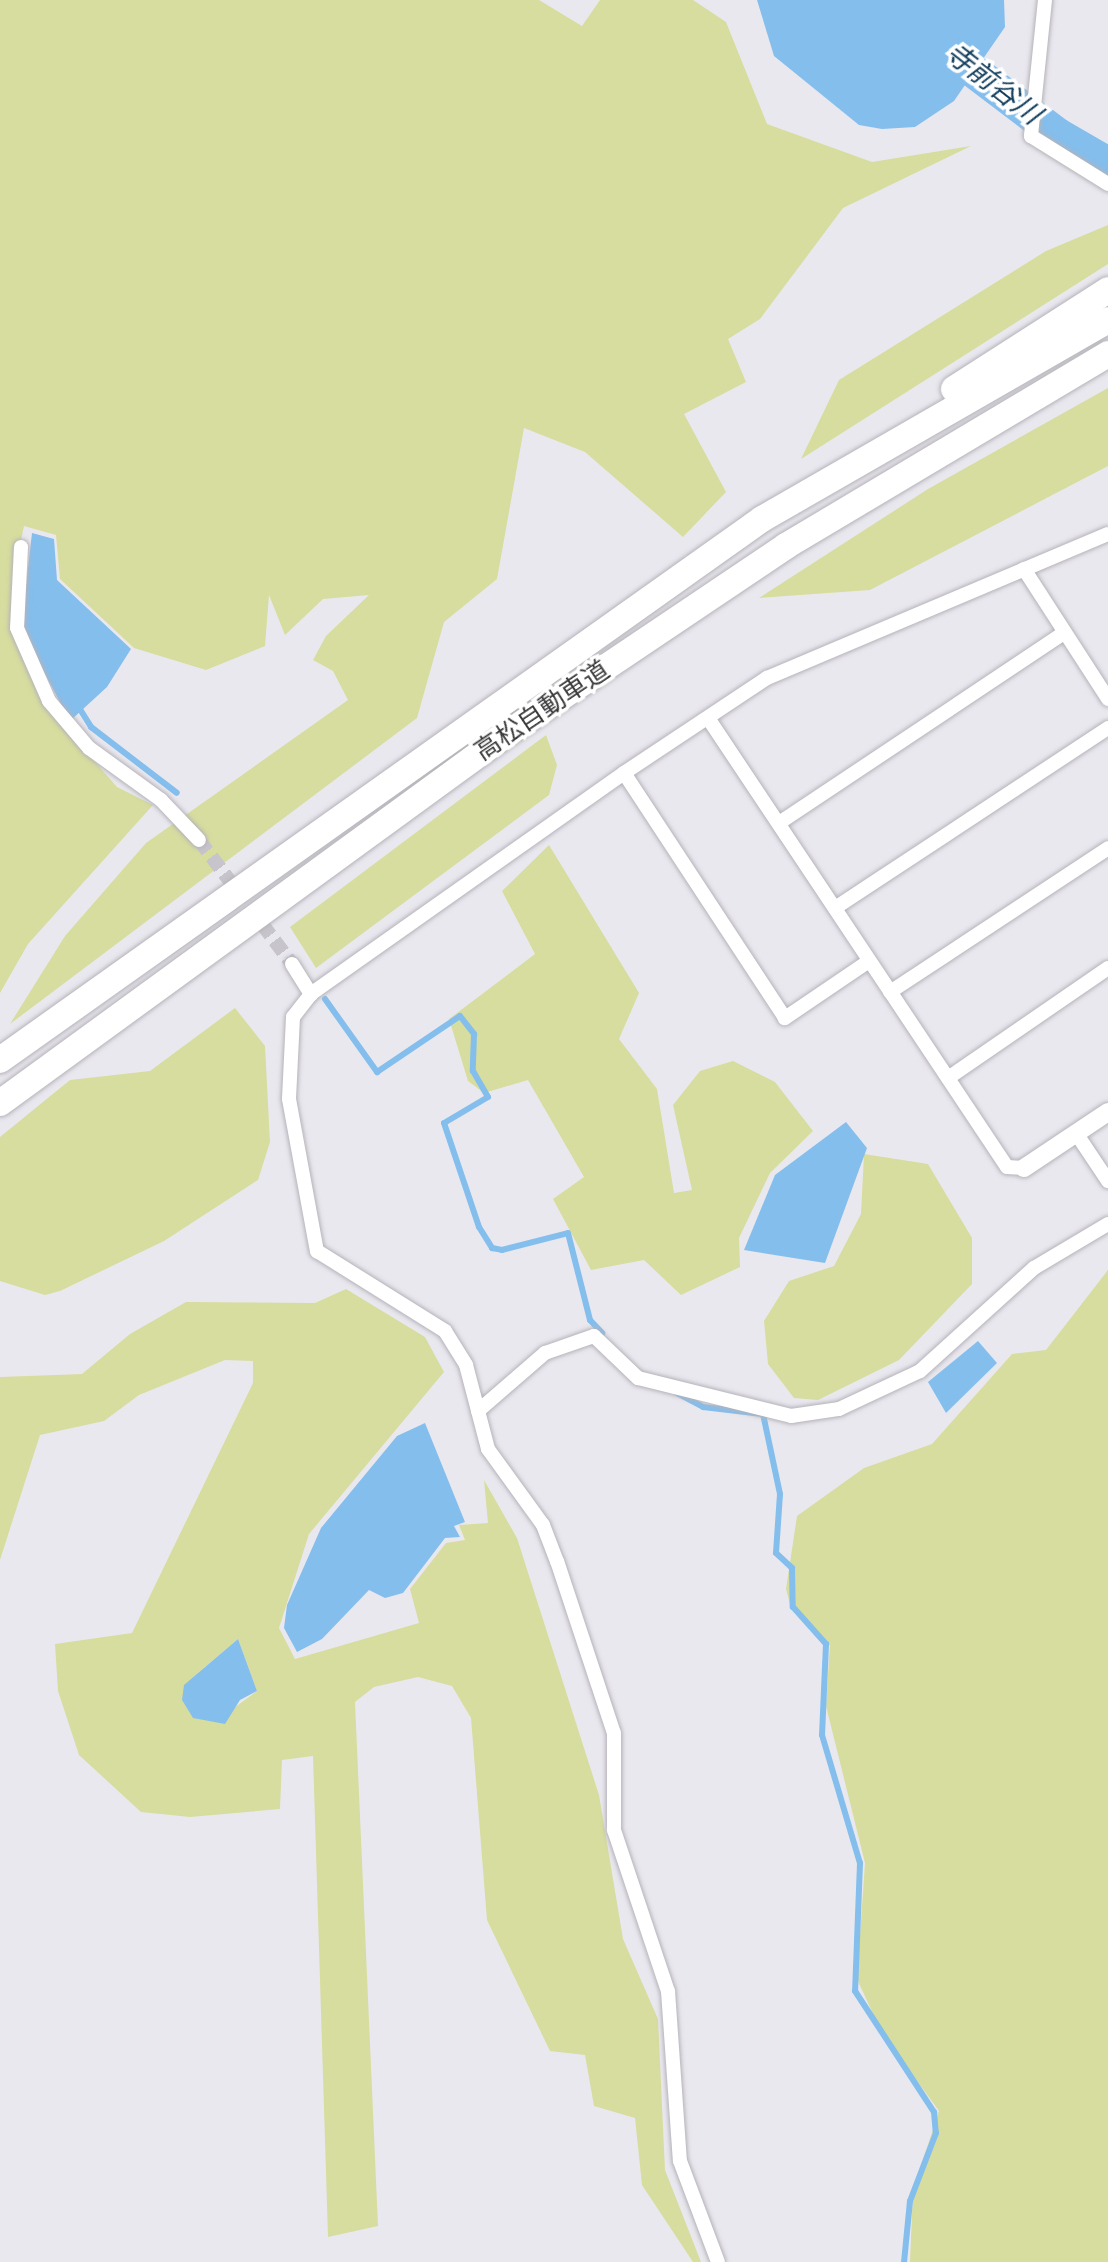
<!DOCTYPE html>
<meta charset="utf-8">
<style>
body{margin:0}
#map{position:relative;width:1108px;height:2262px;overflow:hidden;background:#eae8ef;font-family:Arial,"Noto Sans JP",sans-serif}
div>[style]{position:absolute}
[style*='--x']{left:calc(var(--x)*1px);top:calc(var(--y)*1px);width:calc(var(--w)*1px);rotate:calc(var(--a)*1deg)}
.green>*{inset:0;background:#d7dd9e}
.water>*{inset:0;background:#84beed}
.stream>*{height:6px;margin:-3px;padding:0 3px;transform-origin:3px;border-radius:3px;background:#84beed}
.river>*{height:34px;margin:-17px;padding:0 17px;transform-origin:17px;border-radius:17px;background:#84beed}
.minor-tunnel>*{height:14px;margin-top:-7px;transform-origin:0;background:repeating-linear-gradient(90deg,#c7c5cb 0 14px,transparent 0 21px)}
.roads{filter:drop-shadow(0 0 2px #b5b3b9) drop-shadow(0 0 2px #b5b3b9)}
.minor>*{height:14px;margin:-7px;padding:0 7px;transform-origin:7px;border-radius:7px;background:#fff}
.tertiary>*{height:18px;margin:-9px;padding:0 9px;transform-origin:9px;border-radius:9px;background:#fff}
.motorway>*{height:26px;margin:-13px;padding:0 13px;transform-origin:13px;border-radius:13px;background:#fff}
span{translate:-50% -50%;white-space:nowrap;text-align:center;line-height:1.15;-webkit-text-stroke:7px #fff;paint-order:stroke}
.street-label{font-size:26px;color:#3a3a3c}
.water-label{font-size:28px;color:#123e5d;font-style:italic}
</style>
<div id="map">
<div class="green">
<i style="clip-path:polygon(0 0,539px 0,582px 26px,600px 0,693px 0,726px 22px,767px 124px,872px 162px,971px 146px,843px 208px,760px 319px,728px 339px,746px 382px,684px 414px,726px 492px,683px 537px,585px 452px,524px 428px,497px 579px,444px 622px,417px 718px,10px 1024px,65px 936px,146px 843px,348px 700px,333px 671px,313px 660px,326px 636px,369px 595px,323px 599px,285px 635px,269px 595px,265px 646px,206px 670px,134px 648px,60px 579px,56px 535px,24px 526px,14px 575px,46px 706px,117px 787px,153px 805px,28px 944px,0 993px)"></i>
<i style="clip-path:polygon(1108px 225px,1108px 264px,801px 459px,839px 380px,1046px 251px)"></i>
<i style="clip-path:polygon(1108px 388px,1108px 466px,870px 590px,759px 598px,928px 489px)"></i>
<i style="clip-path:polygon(546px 735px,557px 765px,549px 795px,316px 968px,290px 927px)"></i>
<i style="clip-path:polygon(549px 845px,639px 993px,619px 1039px,657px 1089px,674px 1193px,692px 1190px,673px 1105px,700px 1071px,733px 1061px,775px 1082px,813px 1131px,770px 1173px,739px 1238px,740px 1267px,681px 1295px,644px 1260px,591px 1270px,553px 1199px,584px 1177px,528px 1080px,484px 1093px,468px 1081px,449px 1019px,535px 954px,502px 891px)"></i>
<i style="clip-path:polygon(235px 1008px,265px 1046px,270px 1142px,258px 1180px,164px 1241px,60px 1291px,45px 1295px,0 1281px,0 1137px,70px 1080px,150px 1071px)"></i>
<i style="clip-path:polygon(864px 1154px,928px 1164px,972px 1238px,972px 1284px,899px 1360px,818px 1400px,794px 1398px,768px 1364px,764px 1321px,789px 1281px,834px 1266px,861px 1214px)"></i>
<i style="clip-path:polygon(1108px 1270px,1108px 2262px,910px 2262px,913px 2190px,939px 2111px,881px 2031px,857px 1979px,865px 1863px,826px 1706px,830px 1644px,791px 1608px,786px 1589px,797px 1516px,864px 1468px,932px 1444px,1012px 1354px,1046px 1350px)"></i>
<i style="clip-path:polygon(evenodd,346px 1289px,425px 1337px,444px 1372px,309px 1534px,279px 1628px,295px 1659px,419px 1623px,410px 1589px,446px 1543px,465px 1540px,459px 1525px,488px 1523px,484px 1480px,517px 1538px,599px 1795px,623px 1939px,658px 2019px,665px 2170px,701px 2262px,693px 2262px,642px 2185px,635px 2118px,594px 2106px,585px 2055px,550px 2051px,487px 1920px,471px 1718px,452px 1686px,418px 1677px,374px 1687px,355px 1702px,378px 2226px,328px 2237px,313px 1756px,282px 1760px,280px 1809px,190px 1817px,141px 1812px,79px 1755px,58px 1691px,55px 1644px,132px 1633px,253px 1383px,253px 1361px,225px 1360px,139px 1395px,104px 1421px,40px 1435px,0 1560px,0 1377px,82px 1374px,130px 1334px,186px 1302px,315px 1303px,346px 1289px,238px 1639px,257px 1691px,230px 1711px,198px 1673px,238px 1639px)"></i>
</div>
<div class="water">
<i style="clip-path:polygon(757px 0,1004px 0,1005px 27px,954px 101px,915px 127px,882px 129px,859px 125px,774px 56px)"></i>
<i style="clip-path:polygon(32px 533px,54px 539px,57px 580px,131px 649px,107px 687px,70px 721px,21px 629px)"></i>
<i style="clip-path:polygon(846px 1122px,867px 1148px,825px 1263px,744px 1250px,775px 1175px)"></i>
<i style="clip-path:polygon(978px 1341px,997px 1363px,946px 1413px,928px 1382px)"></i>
<i style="clip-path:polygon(425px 1423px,465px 1522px,454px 1526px,460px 1537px,445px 1538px,403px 1593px,385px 1598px,369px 1590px,322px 1639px,297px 1652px,284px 1628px,287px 1605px,321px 1528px,397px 1436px)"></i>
<i style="clip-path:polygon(238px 1639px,257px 1691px,240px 1700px,225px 1724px,193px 1718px,182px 1700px,184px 1685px)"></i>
</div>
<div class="stream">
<i style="--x:78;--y:706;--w:25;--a:58"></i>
<i style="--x:91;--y:727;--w:108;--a:37.5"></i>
<i style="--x:325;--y:999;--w:90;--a:54.5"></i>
<i style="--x:377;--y:1072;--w:100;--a:-34"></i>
<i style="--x:460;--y:1016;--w:23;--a:52"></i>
<i style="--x:474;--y:1034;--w:37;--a:92"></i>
<i style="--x:473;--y:1071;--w:30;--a:60"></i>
<i style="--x:488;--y:1097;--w:51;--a:149.4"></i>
<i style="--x:444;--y:1123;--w:110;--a:71.4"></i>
<i style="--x:479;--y:1227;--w:25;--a:58"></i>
<i style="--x:492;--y:1248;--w:10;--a:11"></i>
<i style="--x:502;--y:1250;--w:68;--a:-14.4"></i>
<i style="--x:568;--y:1233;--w:90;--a:75.8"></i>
<i style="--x:590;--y:1320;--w:18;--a:47"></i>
<i style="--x:677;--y:1393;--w:30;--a:28"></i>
<i style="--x:703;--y:1407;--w:60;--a:6.7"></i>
<i style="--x:763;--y:1414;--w:82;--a:78"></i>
<i style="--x:780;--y:1494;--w:59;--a:93.9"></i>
<i style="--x:776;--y:1553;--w:22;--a:43"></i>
<i style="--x:792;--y:1568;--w:39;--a:89"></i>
<i style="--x:793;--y:1607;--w:50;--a:48.3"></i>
<i style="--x:826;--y:1644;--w:91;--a:92.5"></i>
<i style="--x:822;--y:1735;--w:134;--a:73.5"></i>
<i style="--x:860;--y:1863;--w:128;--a:92.2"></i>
<i style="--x:855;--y:1991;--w:145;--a:56.9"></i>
<i style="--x:934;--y:2112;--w:21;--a:85"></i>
<i style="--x:936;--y:2133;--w:73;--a:110.9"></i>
<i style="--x:910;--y:2201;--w:61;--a:95.6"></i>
</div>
<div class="river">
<i style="--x:880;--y:0;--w:223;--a:37.2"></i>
<i style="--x:1058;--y:135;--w:58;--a:30.1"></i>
</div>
<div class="minor-tunnel">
<i style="--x:199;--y:840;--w:155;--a:53.1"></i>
</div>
<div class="roads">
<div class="minor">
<i style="--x:1045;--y:0;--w:137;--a:95.9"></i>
<i style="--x:1031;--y:136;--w:91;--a:31.9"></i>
<i style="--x:21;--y:547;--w:81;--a:92.8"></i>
<i style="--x:17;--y:628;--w:80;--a:66.3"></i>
<i style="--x:49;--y:701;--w:62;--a:49.6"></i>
<i style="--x:89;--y:748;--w:89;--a:35.8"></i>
<i style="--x:161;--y:800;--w:55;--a:46.5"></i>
<i style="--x:1024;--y:569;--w:155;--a:57.1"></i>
<i style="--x:708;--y:718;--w:539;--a:56.34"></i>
<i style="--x:1007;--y:1167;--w:17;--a:3"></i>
<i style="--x:624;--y:773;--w:383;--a:144.8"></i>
<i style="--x:311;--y:994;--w:29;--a:128"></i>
<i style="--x:293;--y:1017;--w:82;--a:92.8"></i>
<i style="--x:289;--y:1099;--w:155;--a:79.6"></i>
<i style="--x:317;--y:1251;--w:151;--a:32"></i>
<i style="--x:445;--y:1331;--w:40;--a:58"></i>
<i style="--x:466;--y:1365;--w:87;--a:75.3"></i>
<i style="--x:488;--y:1449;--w:94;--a:54.1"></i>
<i style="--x:543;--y:1525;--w:39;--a:69"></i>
<i style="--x:557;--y:1561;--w:181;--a:71.7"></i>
<i style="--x:614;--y:1733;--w:97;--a:90"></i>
<i style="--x:614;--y:1830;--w:170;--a:71.5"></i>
<i style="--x:668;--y:1991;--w:170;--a:86"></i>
<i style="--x:680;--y:2161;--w:108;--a:69.4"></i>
<i style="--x:779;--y:823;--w:343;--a:-33.7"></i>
<i style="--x:835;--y:908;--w:327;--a:-33.4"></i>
<i style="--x:869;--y:961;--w:102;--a:145.8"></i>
<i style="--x:785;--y:1018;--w:293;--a:-123.3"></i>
<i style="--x:624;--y:773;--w:172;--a:-33.6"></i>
<i style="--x:767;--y:678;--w:370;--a:-22.9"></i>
<i style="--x:292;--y:964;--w:36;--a:58"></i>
<i style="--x:890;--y:992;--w:261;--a:-33.4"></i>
<i style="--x:948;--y:1078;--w:194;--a:-34.5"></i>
<i style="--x:1076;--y:1133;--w:58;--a:56.3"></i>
<i style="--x:478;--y:1411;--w:89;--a:-40.9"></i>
<i style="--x:545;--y:1353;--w:52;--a:-19.1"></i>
<i style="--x:594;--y:1336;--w:61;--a:43.7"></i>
<i style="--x:638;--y:1378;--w:158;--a:13.9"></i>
<i style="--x:791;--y:1416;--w:49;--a:-8.3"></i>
<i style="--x:839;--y:1409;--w:89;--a:-25.1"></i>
<i style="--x:920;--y:1371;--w:154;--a:-42.1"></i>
<i style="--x:1034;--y:1268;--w:86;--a:-30.7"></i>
</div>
<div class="tertiary">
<i style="--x:1024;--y:1168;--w:101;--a:-33.7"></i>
</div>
<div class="motorway">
<i style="--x:954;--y:389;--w:183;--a:-32.7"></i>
<i style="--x:0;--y:1060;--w:935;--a:-35.37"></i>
<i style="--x:762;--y:519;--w:399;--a:-29.9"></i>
<i style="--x:0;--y:1103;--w:628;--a:-36.07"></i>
<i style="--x:508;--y:733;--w:335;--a:-33.9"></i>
<i style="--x:786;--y:546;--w:375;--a:-30.8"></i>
</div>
</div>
<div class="street-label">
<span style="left:542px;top:711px;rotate:-34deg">高松自動車道</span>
</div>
<div class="water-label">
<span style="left:993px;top:84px;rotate:38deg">寺前谷川</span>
</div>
</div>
